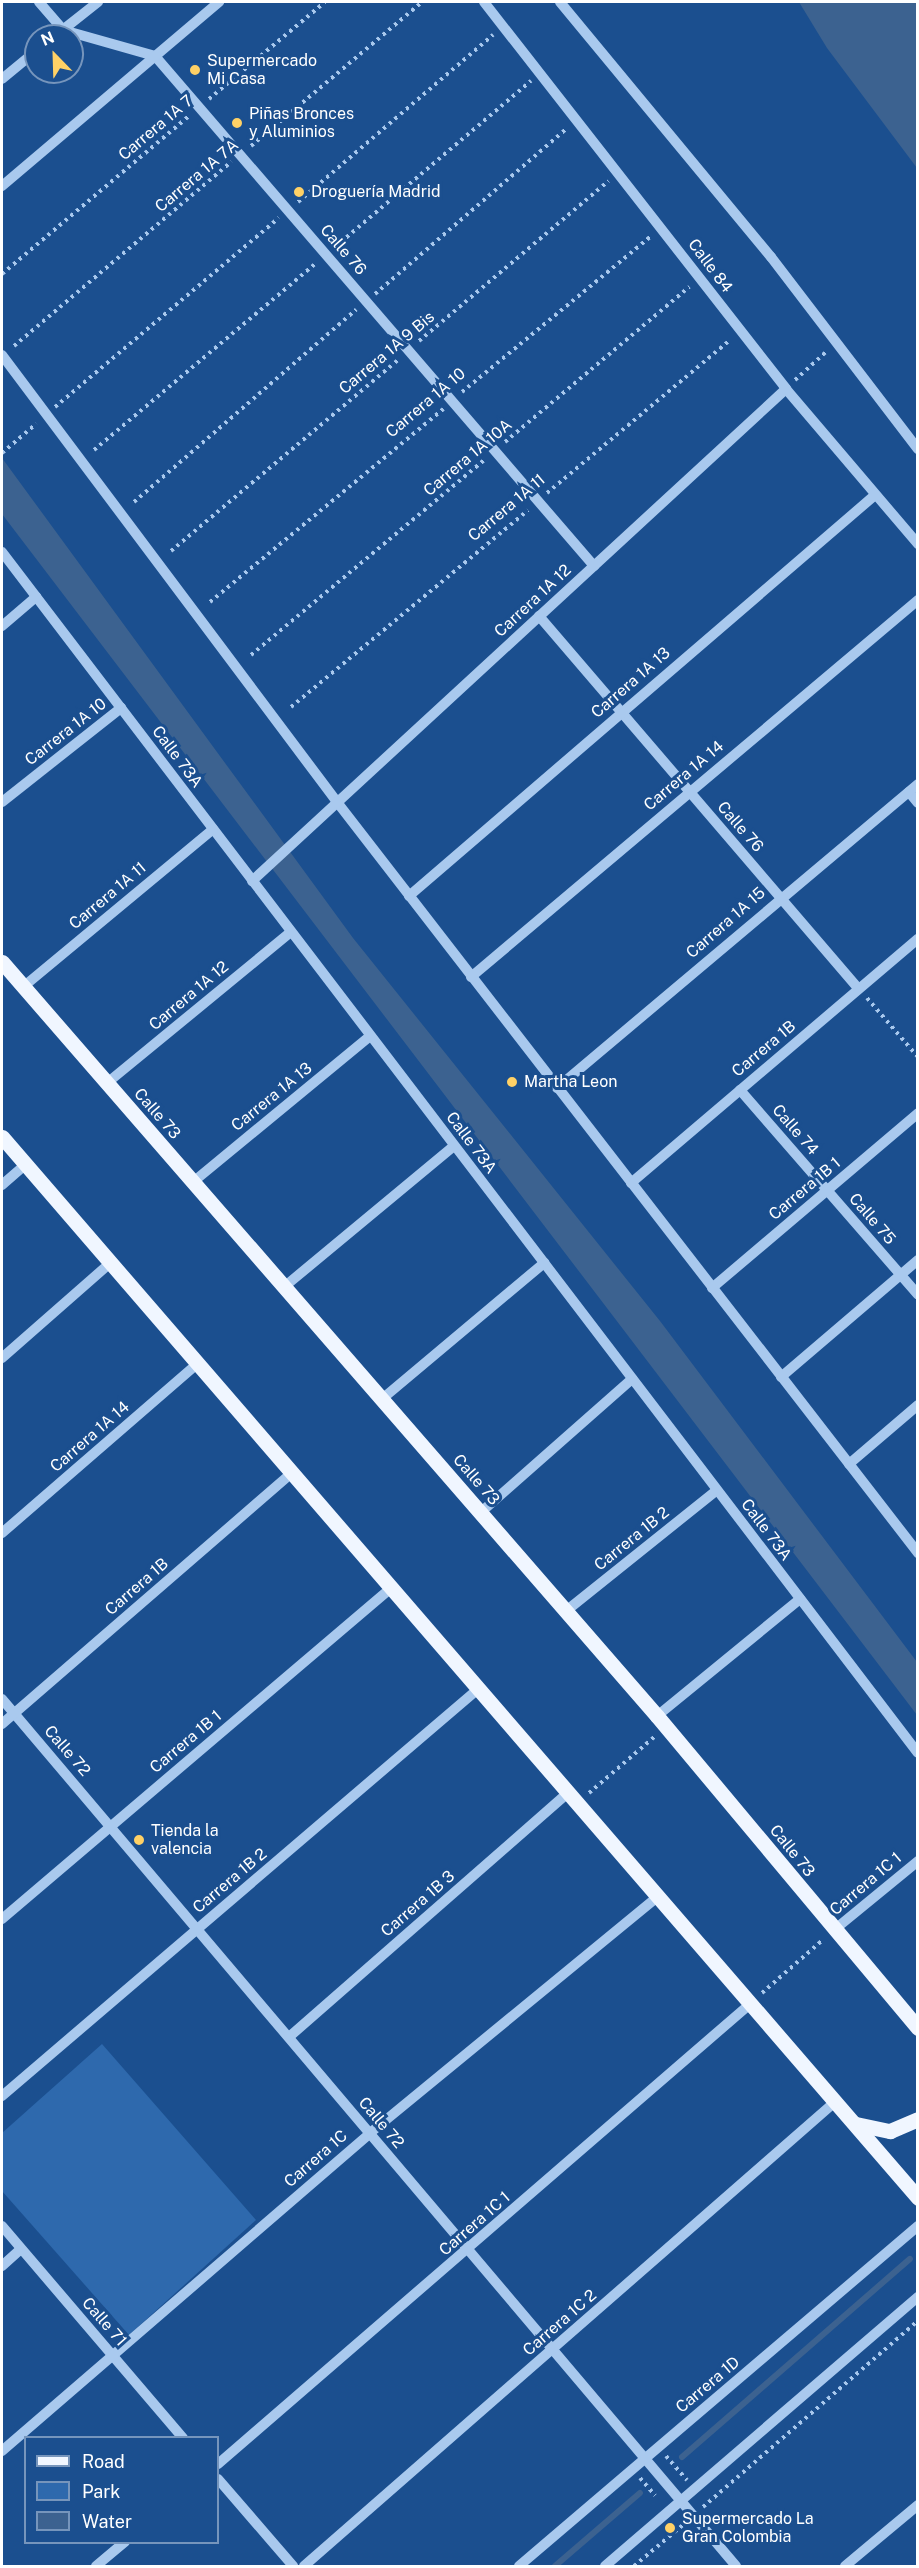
<!DOCTYPE html>
<meta charset="utf-8">
<style>
body{margin:0}
#map{position:relative;width:919px;height:2568px;overflow:hidden;background:#1b4f8f;font-family:"Public Sans",sans-serif}
div>[style]{position:absolute}
[style*='--x']{left:calc(var(--x)*1px);top:calc(var(--y)*1px);width:calc(var(--w)*1px);rotate:calc(var(--a)*1deg)}
.green>*{inset:0;background:#2e69ad}
.water>*{inset:0;background:#3c6290}
.stream>*{height:6px;margin:-3px;padding:0 3px;transform-origin:3px;border-radius:3px;background:#3c6290}
.path>*{height:4px;margin-top:-2px;transform-origin:0;background:repeating-linear-gradient(90deg,#a9c9ee 0 3px,transparent 0 7.5px)}
.minor>*{height:10px;margin:-5px;padding:0 5px;transform-origin:5px;border-radius:5px;background:#a9c9ee}
.major>*{height:15px;margin:-7.5px;padding:0 7.5px;transform-origin:7.5px;border-radius:7.5px;background:#f0f6ff}
.dots>*{width:16px;height:16px;translate:-50% -50%;box-sizing:border-box;border:3px solid #1b4f8f;border-radius:50%}
span{translate:-50% -50%;white-space:nowrap;text-align:center;line-height:1.15;-webkit-text-stroke:6px #1b4f8f;paint-order:stroke}
.poi-label{font-size:16px;color:#fff}
.left{translate:0 -50%;text-align:left}
.street-label{font-size:16px;color:#fff}
.frame{position:absolute;inset:0;border:3px solid #fff;pointer-events:none}
.legend{position:absolute;left:24px;top:2436px;width:195px;height:108px;box-sizing:border-box;background:#1b4f8f;border:2px solid #7695bc;margin:0;padding:8px 10px;list-style:none;font-size:18px;color:#fff}
.legend li{display:flex;align-items:center;gap:12px;height:30px}
.legend b{width:30px;border:2px solid #7695bc}
.north{position:absolute;left:24px;top:24px;width:60px;height:60px;box-sizing:border-box;background:#1b4f8f;border:2px solid #7695bc;border-radius:50%;rotate:337deg;font-size:16px;font-weight:700;line-height:24px;text-align:center;color:#fff}
.north::after{content:'';display:block;margin:auto;width:21px;height:27px;background:#ffd166;clip-path:polygon(50% 0,100% 100%,50% 72%,0 100%)}
</style>
<div id="map">
<div class="green">
<i style="clip-path:polygon(102px 2044px,256px 2220px,129px 2335px,2px 2191px,2px 2133px)"></i>
</div>
<div class="water">
<i style="clip-path:polygon(799px 2px,917px 2px,917px 168px,827px 48px)"></i>
<i style="clip-path:polygon(2px 458px,353px 938px,660px 1321px,917px 1662px,917px 1715px,2px 514px)"></i>
</div>
<div class="stream">
<i style="--x:682;--y:2457;--w:302;--a:-41"></i>
<i style="--x:555;--y:2566;--w:112;--a:-40.7"></i>
</div>
<div class="path">
<i style="--x:209;--y:99;--w:151;--a:-39.9"></i>
<i style="--x:251;--y:146;--w:224;--a:-40.1"></i>
<i style="--x:298;--y:202;--w:257;--a:-40.6"></i>
<i style="--x:335;--y:247;--w:257;--a:-40.3"></i>
<i style="--x:2;--y:274;--w:245;--a:-40.2"></i>
<i style="--x:375;--y:294;--w:254;--a:-40.8"></i>
<i style="--x:419;--y:341;--w:248;--a:-40.2"></i>
<i style="--x:14;--y:346;--w:285;--a:-40.3"></i>
<i style="--x:795;--y:380;--w:43;--a:-42.2"></i>
<i style="--x:462;--y:392;--w:245;--a:-39.5"></i>
<i style="--x:55;--y:407;--w:293;--a:-40.2"></i>
<i style="--x:505;--y:442;--w:241;--a:-40.1"></i>
<i style="--x:94;--y:450;--w:290;--a:-40.1"></i>
<i style="--x:2;--y:453;--w:45;--a:-40.5"></i>
<i style="--x:547;--y:493;--w:239;--a:-39.9"></i>
<i style="--x:134;--y:502;--w:294;--a:-40.9"></i>
<i style="--x:171;--y:551;--w:299;--a:-40.1"></i>
<i style="--x:210;--y:602;--w:303;--a:-39.6"></i>
<i style="--x:251;--y:655;--w:305;--a:-39.9"></i>
<i style="--x:291;--y:707;--w:308;--a:-39.7"></i>
<i style="--x:867;--y:998;--w:78;--a:49.2"></i>
<i style="--x:589;--y:1793;--w:86;--a:-40.7"></i>
<i style="--x:762;--y:1993;--w:82;--a:-41.1"></i>
<i style="--x:666;--y:2456;--w:32;--a:49"></i>
<i style="--x:640;--y:2478;--w:23;--a:49"></i>
<i style="--x:703;--y:2507;--w:284;--a:-40.9"></i>
<i style="--x:634;--y:2566;--w:65;--a:-40"></i>
</div>
<div class="minor">
<i style="--x:39;--y:2;--w:37;--a:49"></i>
<i style="--x:63;--y:30;--w:96;--a:15.8"></i>
<i style="--x:155;--y:56;--w:673;--a:49.28"></i>
<i style="--x:484;--y:2;--w:491;--a:52"></i>
<i style="--x:786;--y:389;--w:204;--a:49.6"></i>
<i style="--x:560;--y:2;--w:331;--a:50.4"></i>
<i style="--x:771;--y:257;--w:242;--a:52.6"></i>
<i style="--x:55;--y:36;--w:55;--a:-38.3"></i>
<i style="--x:2;--y:79;--w:44;--a:-39.5"></i>
<i style="--x:2;--y:186;--w:285;--a:-40.3"></i>
<i style="--x:2;--y:355;--w:559;--a:53.15"></i>
<i style="--x:337;--y:802;--w:950;--a:52.27"></i>
<i style="--x:2;--y:552;--w:1510;--a:52.67"></i>
<i style="--x:539;--y:616;--w:491;--a:49.4"></i>
<i style="--x:2;--y:626;--w:45;--a:-40.5"></i>
<i style="--x:909;--y:792;--w:14;--a:51"></i>
<i style="--x:2;--y:802;--w:152;--a:-38.3"></i>
<i style="--x:252;--y:881;--w:726;--a:-42.66"></i>
<i style="--x:409;--y:896;--w:615;--a:-40.71"></i>
<i style="--x:471;--y:977;--w:585;--a:-40.14"></i>
<i style="--x:23;--y:987;--w:247;--a:-39.7"></i>
<i style="--x:107;--y:1083;--w:238;--a:-39.4"></i>
<i style="--x:557;--y:1088;--w:472;--a:-40.1"></i>
<i style="--x:740;--y:1090;--w:271;--a:49"></i>
<i style="--x:193;--y:1182;--w:229;--a:-39.5"></i>
<i style="--x:631;--y:1183;--w:377;--a:-40.4"></i>
<i style="--x:2;--y:1185;--w:30;--a:-41"></i>
<i style="--x:284;--y:1287;--w:221;--a:-39.7"></i>
<i style="--x:712;--y:1288;--w:270;--a:-40.3"></i>
<i style="--x:2;--y:1358;--w:144;--a:-41.3"></i>
<i style="--x:781;--y:1377;--w:180;--a:-40.5"></i>
<i style="--x:382;--y:1399;--w:212;--a:-40"></i>
<i style="--x:849;--y:1464;--w:91;--a:-40.5"></i>
<i style="--x:480;--y:1513;--w:203;--a:-41.4"></i>
<i style="--x:2;--y:1533;--w:258;--a:-40.9"></i>
<i style="--x:566;--y:1611;--w:193;--a:-38.7"></i>
<i style="--x:2;--y:1699;--w:1136;--a:49.75"></i>
<i style="--x:657;--y:1716;--w:185;--a:-39.3"></i>
<i style="--x:2;--y:1724;--w:384;--a:-40.9"></i>
<i style="--x:2;--y:1919;--w:511;--a:-40.39"></i>
<i style="--x:834;--y:1930;--w:109;--a:-39.4"></i>
<i style="--x:289;--y:2037;--w:371;--a:-41.2"></i>
<i style="--x:2;--y:2096;--w:626;--a:-40.53"></i>
<i style="--x:2;--y:2226;--w:279;--a:49.5"></i>
<i style="--x:2;--y:2266;--w:25;--a:-42"></i>
<i style="--x:2;--y:2451;--w:486;--a:-40.8"></i>
<i style="--x:370;--y:2133;--w:372;--a:-39.4"></i>
<i style="--x:218;--y:2464;--w:703;--a:-40.85"></i>
<i style="--x:218;--y:2479;--w:115;--a:49.2"></i>
<i style="--x:96;--y:2566;--w:38;--a:-40"></i>
<i style="--x:304;--y:2566;--w:705;--a:-41.15"></i>
<i style="--x:519;--y:2566;--w:524;--a:-40.44"></i>
<i style="--x:605;--y:2566;--w:413;--a:-40.7"></i>
<i style="--x:845;--y:2566;--w:95;--a:-39.9"></i>
</div>
<div class="major">
<i style="--x:2;--y:962;--w:999;--a:49.02"></i>
<i style="--x:657;--y:1716;--w:407;--a:50.1"></i>
<i style="--x:2;--y:1137;--w:1402;--a:49.19"></i>
<i style="--x:856;--y:2124;--w:35;--a:12"></i>
<i style="--x:890;--y:2131;--w:30;--a:-23"></i>
</div>
<div class="dots">
<i style="left:195px;top:70px;background:#ffd166"></i>
<i style="left:237px;top:123px;background:#ffd166"></i>
<i style="left:299px;top:192px;background:#ffd166"></i>
<i style="left:512px;top:1082px;background:#ffd166"></i>
<i style="left:139px;top:1840px;background:#ffd166"></i>
<i style="left:670px;top:2528px;background:#ffd166"></i>
</div>
<div class="poi-label">
<span class="left" style="left:207px;top:70px">Supermercado<br>Mi Casa</span>
<span class="left" style="left:249px;top:123px">Piñas Bronces<br>y Aluminios</span>
<span class="left" style="left:311px;top:192px">Droguería Madrid</span>
<span class="left" style="left:524px;top:1082px">Martha Leon</span>
<span class="left" style="left:151px;top:1840px">Tienda la<br>valencia</span>
<span class="left" style="left:682px;top:2528px">Supermercado La<br>Gran Colombia</span>
</div>
<div class="street-label">
<span style="left:156px;top:128px;rotate:-40deg">Carrera 1A 7</span>
<span style="left:197px;top:176px;rotate:-40deg">Carrera 1A 7A</span>
<span style="left:343px;top:250px;rotate:49deg">Calle 76</span>
<span style="left:710px;top:266px;rotate:53deg">Calle 84</span>
<span style="left:387px;top:353px;rotate:-40deg">Carrera 1A 9 Bis</span>
<span style="left:426px;top:403px;rotate:-40deg">Carrera 1A 10</span>
<span style="left:468px;top:458px;rotate:-40deg">Carrera 1A 10A</span>
<span style="left:507px;top:508px;rotate:-40deg">Carrera 1A 11</span>
<span style="left:533px;top:601px;rotate:-43deg">Carrera 1A 12</span>
<span style="left:631px;top:683px;rotate:-41deg">Carrera 1A 13</span>
<span style="left:66px;top:732px;rotate:-38deg">Carrera 1A 10</span>
<span style="left:177px;top:757px;rotate:53deg">Calle 73A</span>
<span style="left:684px;top:776px;rotate:-40deg">Carrera 1A 14</span>
<span style="left:740px;top:827px;rotate:49deg">Calle 76</span>
<span style="left:108px;top:896px;rotate:-40deg">Carrera 1A 11</span>
<span style="left:726px;top:923px;rotate:-41deg">Carrera 1A 15</span>
<span style="left:189px;top:996px;rotate:-40deg">Carrera 1A 12</span>
<span style="left:764px;top:1049px;rotate:-40deg">Carrera 1B</span>
<span style="left:272px;top:1097px;rotate:-39deg">Carrera 1A 13</span>
<span style="left:157px;top:1114px;rotate:49deg">Calle 73</span>
<span style="left:795px;top:1130px;rotate:49deg">Calle 74</span>
<span style="left:471px;top:1143px;rotate:53deg">Calle 73A</span>
<span style="left:805px;top:1189px;rotate:-40deg">Carrera 1B 1</span>
<span style="left:872px;top:1219px;rotate:49deg">Calle 75</span>
<span style="left:90px;top:1437px;rotate:-41deg">Carrera 1A 14</span>
<span style="left:476px;top:1480px;rotate:49deg">Calle 73</span>
<span style="left:766px;top:1530px;rotate:53deg">Calle 73A</span>
<span style="left:632px;top:1539px;rotate:-39deg">Carrera 1B 2</span>
<span style="left:137px;top:1587px;rotate:-41deg">Carrera 1B</span>
<span style="left:186px;top:1742px;rotate:-40deg">Carrera 1B 1</span>
<span style="left:67px;top:1751px;rotate:49deg">Calle 72</span>
<span style="left:792px;top:1851px;rotate:51deg">Calle 73</span>
<span style="left:230px;top:1881px;rotate:-40deg">Carrera 1B 2</span>
<span style="left:866px;top:1884px;rotate:-40deg">Carrera 1C 1</span>
<span style="left:418px;top:1904px;rotate:-41deg">Carrera 1B 3</span>
<span style="left:381px;top:2123px;rotate:50deg">Calle 72</span>
<span style="left:316px;top:2159px;rotate:-41deg">Carrera 1C</span>
<span style="left:475px;top:2224px;rotate:-41deg">Carrera 1C 1</span>
<span style="left:104px;top:2322px;rotate:49deg">Calle 71</span>
<span style="left:560px;top:2323px;rotate:-41deg">Carrera 1C 2</span>
<span style="left:708px;top:2385px;rotate:-40deg">Carrera 1D</span>
</div>
<div class="frame"></div>
<ul class="legend">
<li><b style="height:8px;background:#f0f6ff"></b>Road</li>
<li><b style="height:16px;background:#2e69ad"></b>Park</li>
<li><b style="height:16px;background:#3c6290"></b>Water</li>
</ul>
<div class="north">N</div>
</div>
